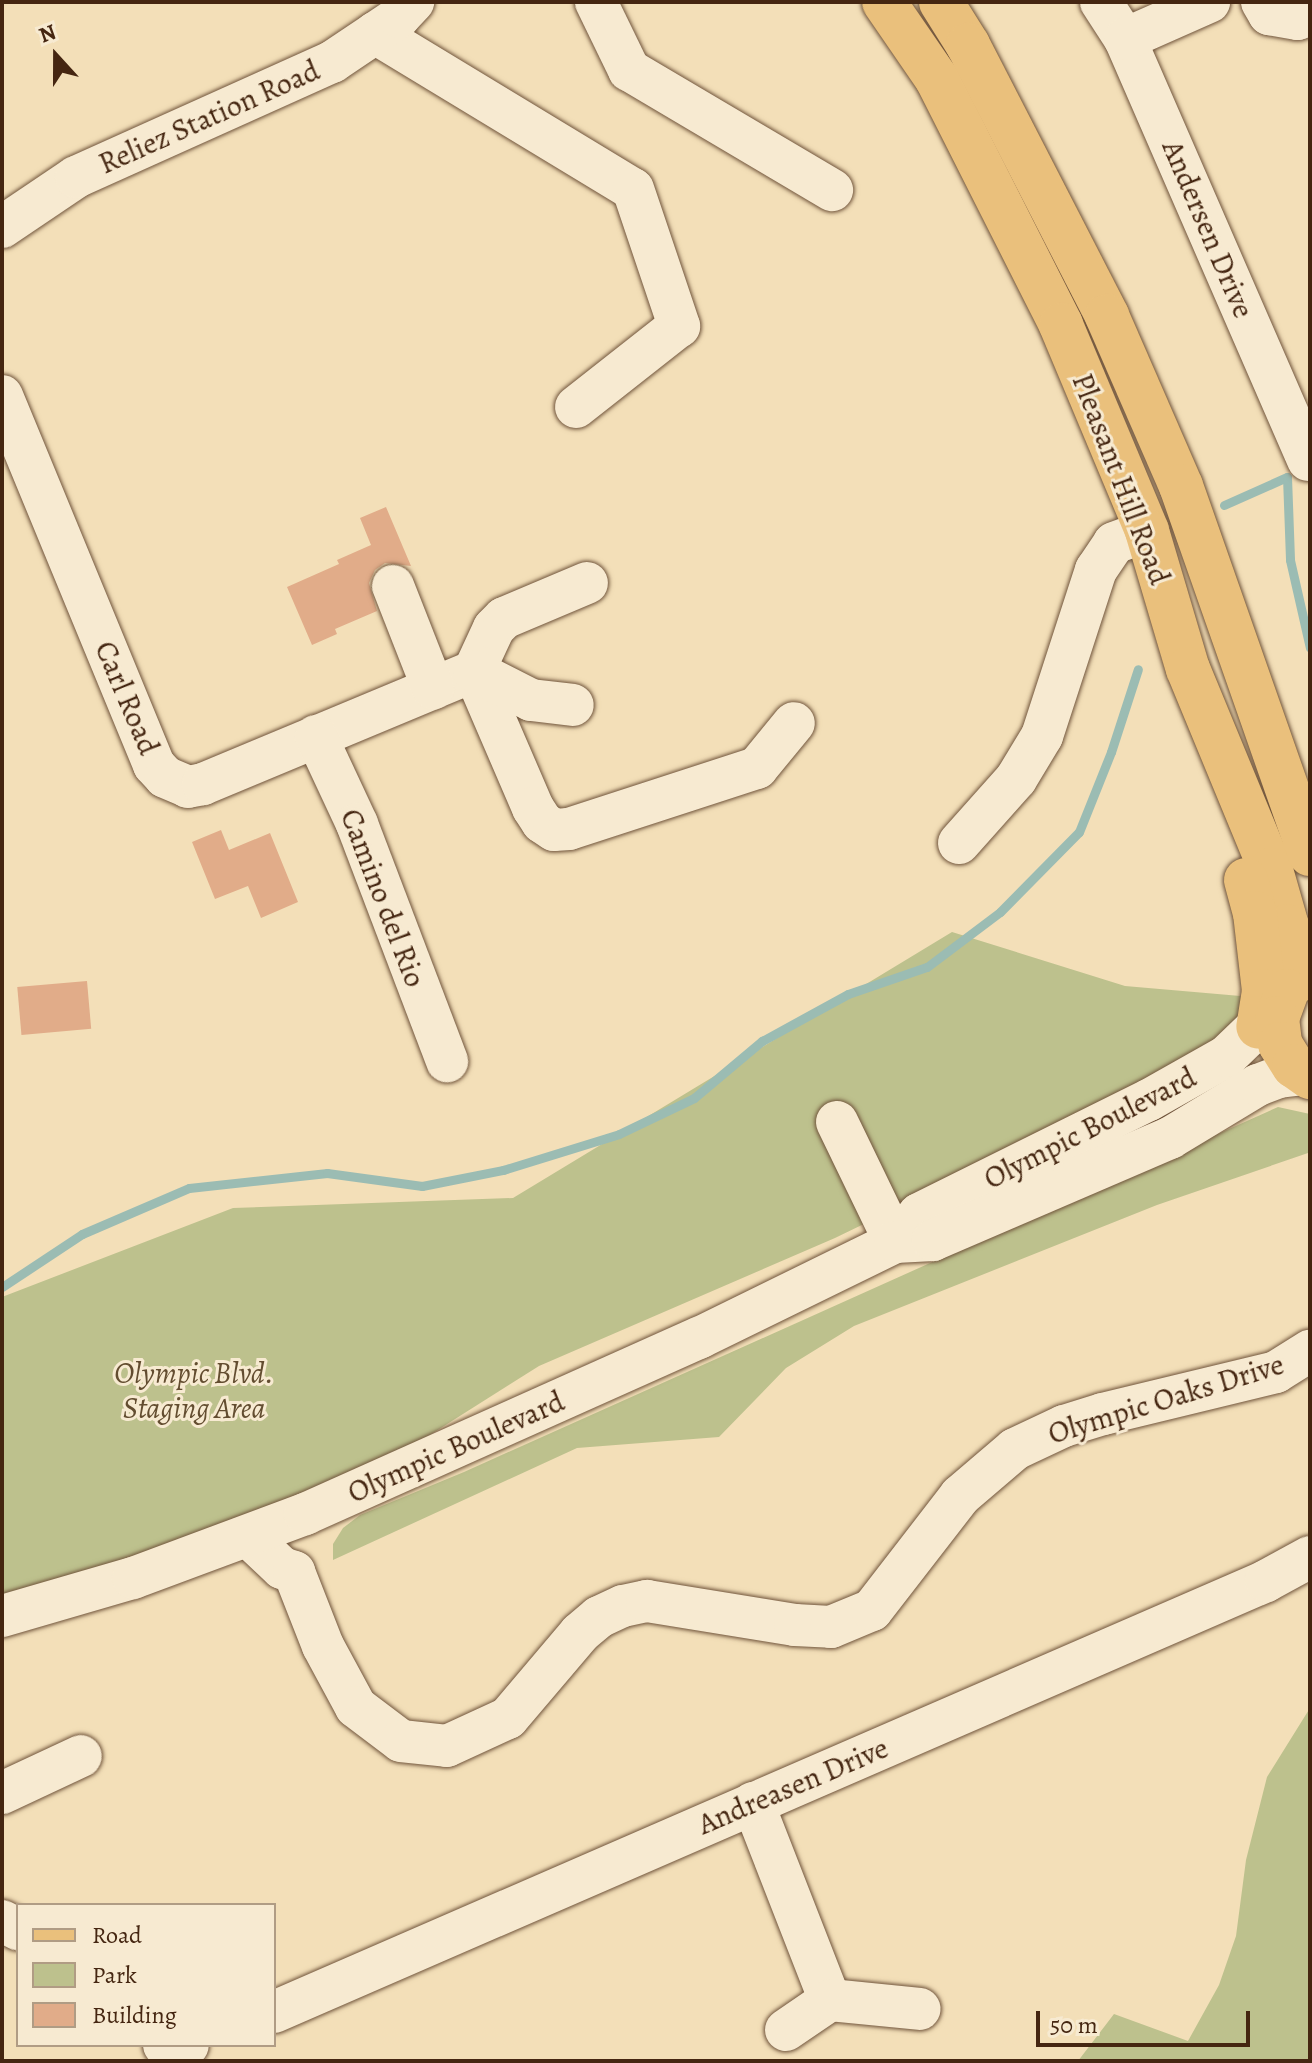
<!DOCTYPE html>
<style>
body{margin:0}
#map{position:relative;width:1312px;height:2063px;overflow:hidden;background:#f3dfb8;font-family:Alegreya,serif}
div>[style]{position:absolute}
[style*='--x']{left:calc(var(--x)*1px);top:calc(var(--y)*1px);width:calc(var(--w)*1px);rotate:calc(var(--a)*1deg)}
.green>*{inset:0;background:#bdc18d}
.stream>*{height:9px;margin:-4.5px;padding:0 4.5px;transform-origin:4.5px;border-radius:4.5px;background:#9bbcb3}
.building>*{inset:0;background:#e1ac89;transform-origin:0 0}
.roads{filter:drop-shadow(0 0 2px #70543b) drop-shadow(0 0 2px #70543b)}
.minor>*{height:42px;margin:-21px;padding:0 21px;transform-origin:21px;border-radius:21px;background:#f7ead1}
.major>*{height:44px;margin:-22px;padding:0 22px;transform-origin:22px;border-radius:22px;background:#eac07c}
span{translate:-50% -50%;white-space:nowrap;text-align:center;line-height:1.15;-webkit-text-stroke:6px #f7ead1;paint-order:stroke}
.street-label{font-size:30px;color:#452611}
.park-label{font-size:30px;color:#634d30;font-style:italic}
.frame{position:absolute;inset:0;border:4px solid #452611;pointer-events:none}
.legend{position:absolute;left:16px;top:1903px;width:260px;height:144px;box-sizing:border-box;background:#f7ead1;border:2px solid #b09c84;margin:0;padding:10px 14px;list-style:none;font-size:24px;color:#452611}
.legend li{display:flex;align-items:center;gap:16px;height:40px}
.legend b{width:40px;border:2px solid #b09c84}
.north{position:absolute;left:16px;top:16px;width:80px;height:80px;-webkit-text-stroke:6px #f7ead1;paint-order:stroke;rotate:339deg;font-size:22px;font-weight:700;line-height:32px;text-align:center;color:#452611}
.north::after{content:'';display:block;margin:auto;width:28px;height:36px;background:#452611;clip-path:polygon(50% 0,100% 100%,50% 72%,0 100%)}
.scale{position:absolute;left:1036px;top:2011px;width:214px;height:36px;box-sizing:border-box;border:4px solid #452611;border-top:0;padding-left:10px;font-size:24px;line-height:28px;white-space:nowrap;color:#452611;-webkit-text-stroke:6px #f7ead1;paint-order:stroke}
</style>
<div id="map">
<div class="green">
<i style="clip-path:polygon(952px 932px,1125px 986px,1252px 997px,1247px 1015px,1159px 1081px,835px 1238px,539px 1366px,305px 1514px,2px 1616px,2px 1297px,233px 1208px,513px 1198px)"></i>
<i style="clip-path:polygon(1278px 1107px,1310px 1114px,1310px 1156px,1308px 1153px,1157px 1205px,854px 1326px,786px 1368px,719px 1437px,577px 1448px,333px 1560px,333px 1544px,343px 1528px,360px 1515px,464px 1472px)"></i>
<i style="clip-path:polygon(1310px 1708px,1310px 2061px,1078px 2061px,1114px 2014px,1188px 2041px,1219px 1985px,1236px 1936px,1246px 1860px,1267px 1777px)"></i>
</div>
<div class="stream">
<i style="--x:1224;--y:505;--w:69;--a:-24"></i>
<i style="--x:1287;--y:477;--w:83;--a:87.9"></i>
<i style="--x:1290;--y:560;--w:90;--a:77.2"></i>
<i style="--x:2;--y:1287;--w:96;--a:-33.5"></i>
<i style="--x:82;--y:1234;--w:116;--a:-23.3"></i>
<i style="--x:189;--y:1188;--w:139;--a:-6.2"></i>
<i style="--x:327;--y:1173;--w:96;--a:7.8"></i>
<i style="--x:422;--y:1186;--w:83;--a:-11.2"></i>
<i style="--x:503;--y:1170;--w:121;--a:-17.2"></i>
<i style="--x:619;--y:1134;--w:83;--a:-25.6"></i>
<i style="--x:694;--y:1098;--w:89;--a:-40"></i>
<i style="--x:762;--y:1041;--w:98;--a:-28.7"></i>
<i style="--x:848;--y:994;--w:83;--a:-18.9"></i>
<i style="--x:927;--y:967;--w:91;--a:-37"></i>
<i style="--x:1000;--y:912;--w:112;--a:-45.4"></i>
<i style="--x:1079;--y:832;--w:86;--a:-68.2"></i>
<i style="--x:1111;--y:752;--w:87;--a:-72"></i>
</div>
<div class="building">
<i style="clip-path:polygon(386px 507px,411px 566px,385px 563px,375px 570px,369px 583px,377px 611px,335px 629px,337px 634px,312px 645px,287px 587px,339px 564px,337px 560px,371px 545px,360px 518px)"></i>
<i style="clip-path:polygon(221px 830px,229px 850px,270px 833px,298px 902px,261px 918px,248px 886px,215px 899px,192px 842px)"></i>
<i style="left:87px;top:981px;width:48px;height:70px;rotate:85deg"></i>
</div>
<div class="roads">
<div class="minor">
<i style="--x:596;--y:2;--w:76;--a:64.1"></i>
<i style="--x:629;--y:70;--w:236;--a:30.6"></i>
<i style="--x:1101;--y:2;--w:44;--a:57"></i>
<i style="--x:1125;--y:39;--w:459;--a:66.5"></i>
<i style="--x:1262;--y:2;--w:14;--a:60"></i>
<i style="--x:1269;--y:14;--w:29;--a:10"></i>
<i style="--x:1298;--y:19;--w:13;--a:-23"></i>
<i style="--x:375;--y:33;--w:301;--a:31.2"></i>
<i style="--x:633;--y:189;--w:145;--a:71.4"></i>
<i style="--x:679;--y:326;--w:131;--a:141.8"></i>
<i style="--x:1125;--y:39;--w:92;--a:-23.8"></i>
<i style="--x:2;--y:227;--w:89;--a:-34"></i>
<i style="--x:76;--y:177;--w:281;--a:-24.2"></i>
<i style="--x:332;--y:62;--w:81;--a:-33.9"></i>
<i style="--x:399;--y:17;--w:21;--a:-47"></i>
<i style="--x:2;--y:396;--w:399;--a:67.6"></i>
<i style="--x:154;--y:765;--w:16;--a:47"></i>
<i style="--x:165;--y:777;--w:25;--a:23"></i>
<i style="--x:188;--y:787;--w:15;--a:-11"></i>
<i style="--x:203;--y:784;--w:294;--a:-22.6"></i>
<i style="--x:393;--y:586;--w:110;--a:68.6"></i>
<i style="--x:474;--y:671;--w:149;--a:66.7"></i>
<i style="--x:533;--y:808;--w:17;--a:57"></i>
<i style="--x:542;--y:822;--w:14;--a:34"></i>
<i style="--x:554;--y:830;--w:15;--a:-4"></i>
<i style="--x:569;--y:829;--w:198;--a:-18"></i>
<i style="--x:757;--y:768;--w:58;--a:-50.6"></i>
<i style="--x:474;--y:671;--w:47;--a:-65.1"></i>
<i style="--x:494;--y:628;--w:14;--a:-45"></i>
<i style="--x:504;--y:618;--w:90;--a:-22.9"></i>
<i style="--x:474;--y:671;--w:64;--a:27"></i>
<i style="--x:531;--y:700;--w:42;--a:6.8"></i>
<i style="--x:316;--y:736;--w:97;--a:65"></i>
<i style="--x:357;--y:824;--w:254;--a:69.2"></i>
<i style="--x:959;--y:843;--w:86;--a:-48.3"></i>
<i style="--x:1016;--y:779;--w:50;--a:-58.8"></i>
<i style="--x:1042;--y:736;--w:175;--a:-72"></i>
<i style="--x:1096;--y:570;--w:32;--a:-56"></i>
<i style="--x:1114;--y:543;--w:35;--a:-20"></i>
<i style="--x:837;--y:1122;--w:133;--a:64.2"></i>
<i style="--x:895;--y:1242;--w:37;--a:-49"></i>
<i style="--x:919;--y:1214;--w:257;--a:-26.4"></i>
<i style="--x:1149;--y:1100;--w:90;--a:-29.4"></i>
<i style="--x:1227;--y:1056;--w:74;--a:-43.9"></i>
<i style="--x:248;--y:1536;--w:47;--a:43.3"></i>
<i style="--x:282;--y:1568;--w:13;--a:18"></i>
<i style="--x:294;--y:1572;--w:79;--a:68.6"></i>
<i style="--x:323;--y:1646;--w:69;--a:61.6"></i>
<i style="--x:356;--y:1707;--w:56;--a:37.1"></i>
<i style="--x:401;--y:1741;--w:46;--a:6.2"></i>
<i style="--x:447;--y:1746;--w:67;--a:-24.7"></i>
<i style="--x:508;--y:1718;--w:111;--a:-49.7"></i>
<i style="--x:580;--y:1633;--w:25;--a:-40"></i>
<i style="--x:599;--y:1617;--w:26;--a:-25"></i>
<i style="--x:623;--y:1606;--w:25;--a:-12"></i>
<i style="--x:647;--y:1601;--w:150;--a:9.2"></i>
<i style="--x:795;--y:1625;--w:36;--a:3"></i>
<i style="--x:831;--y:1627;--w:44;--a:-22.5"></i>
<i style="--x:872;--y:1610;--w:144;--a:-52.3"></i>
<i style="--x:960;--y:1496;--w:72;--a:-40.5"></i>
<i style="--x:1015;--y:1449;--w:54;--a:-25.1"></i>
<i style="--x:1064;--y:1426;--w:41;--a:-17.1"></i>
<i style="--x:1103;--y:1414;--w:178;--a:-13.6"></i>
<i style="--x:1276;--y:1372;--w:40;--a:-32"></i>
<i style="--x:2;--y:1616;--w:136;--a:-16.2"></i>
<i style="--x:133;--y:1578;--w:184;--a:-20.4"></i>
<i style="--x:305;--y:1514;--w:432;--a:-24.1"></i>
<i style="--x:699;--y:1338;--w:218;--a:-26.1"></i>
<i style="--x:895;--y:1242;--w:38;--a:-3"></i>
<i style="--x:933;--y:1240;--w:258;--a:-23.3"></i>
<i style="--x:1170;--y:1138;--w:103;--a:-31.1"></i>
<i style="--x:1258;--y:1085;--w:22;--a:-21"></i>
<i style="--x:1279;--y:1077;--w:25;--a:-7"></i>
<i style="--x:2;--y:1793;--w:87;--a:-25.1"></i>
<i style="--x:753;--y:1803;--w:212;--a:68.7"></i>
<i style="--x:2;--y:1921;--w:18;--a:27"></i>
<i style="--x:274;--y:2012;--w:1082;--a:-23.48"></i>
<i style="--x:1266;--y:1581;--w:50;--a:-28.6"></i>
<i style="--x:786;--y:2030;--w:53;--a:-34.3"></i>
<i style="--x:830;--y:2000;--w:90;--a:5.7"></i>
<i style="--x:164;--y:2045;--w:7;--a:27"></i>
<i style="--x:170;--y:2048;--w:18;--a:-9"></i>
</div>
<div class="major">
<i style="--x:884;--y:2;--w:93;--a:55.5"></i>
<i style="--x:937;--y:79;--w:275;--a:63.2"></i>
<i style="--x:1061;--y:325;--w:223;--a:67.3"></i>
<i style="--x:1147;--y:531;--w:144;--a:73.5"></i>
<i style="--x:1188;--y:669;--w:217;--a:67.6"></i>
<i style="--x:1271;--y:870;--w:58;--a:74.1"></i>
<i style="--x:1287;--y:926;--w:57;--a:81.9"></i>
<i style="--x:941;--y:2;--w:51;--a:57.9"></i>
<i style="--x:968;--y:45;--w:305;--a:62.8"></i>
<i style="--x:1107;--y:316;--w:185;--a:66.5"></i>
<i style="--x:1181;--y:486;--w:390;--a:70.7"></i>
<i style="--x:1246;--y:880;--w:34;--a:75"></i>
<i style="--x:1255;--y:913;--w:79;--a:83.4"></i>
<i style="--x:1264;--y:991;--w:36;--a:99"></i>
<i style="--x:1287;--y:991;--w:29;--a:110"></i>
<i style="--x:1277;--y:1018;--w:26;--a:83"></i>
<i style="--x:1280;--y:1044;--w:26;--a:58"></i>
<i style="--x:1294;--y:1066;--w:19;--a:35"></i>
</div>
</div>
<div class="street-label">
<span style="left:209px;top:117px;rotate:-24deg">Reliez Station Road</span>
<span style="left:1208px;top:229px;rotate:67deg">Andersen Drive</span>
<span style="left:1121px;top:479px;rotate:69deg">Pleasant Hill Road</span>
<span style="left:127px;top:698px;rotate:67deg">Carl Road</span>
<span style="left:383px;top:898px;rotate:69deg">Camino del Rio</span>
<span style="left:1090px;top:1128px;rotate:-27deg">Olympic Boulevard</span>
<span style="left:1166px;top:1399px;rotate:-17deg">Olympic Oaks Drive</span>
<span style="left:456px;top:1447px;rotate:-24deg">Olympic Boulevard</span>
<span style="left:793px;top:1786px;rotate:-23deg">Andreasen Drive</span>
</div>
<div class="park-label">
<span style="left:194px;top:1390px">Olympic Blvd.<br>Staging Area</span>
</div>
<div class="frame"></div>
<ul class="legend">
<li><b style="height:10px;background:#eac07c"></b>Road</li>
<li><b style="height:22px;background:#bdc18d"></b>Park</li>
<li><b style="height:22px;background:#e1ac89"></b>Building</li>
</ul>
<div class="north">N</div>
<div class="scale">50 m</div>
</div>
